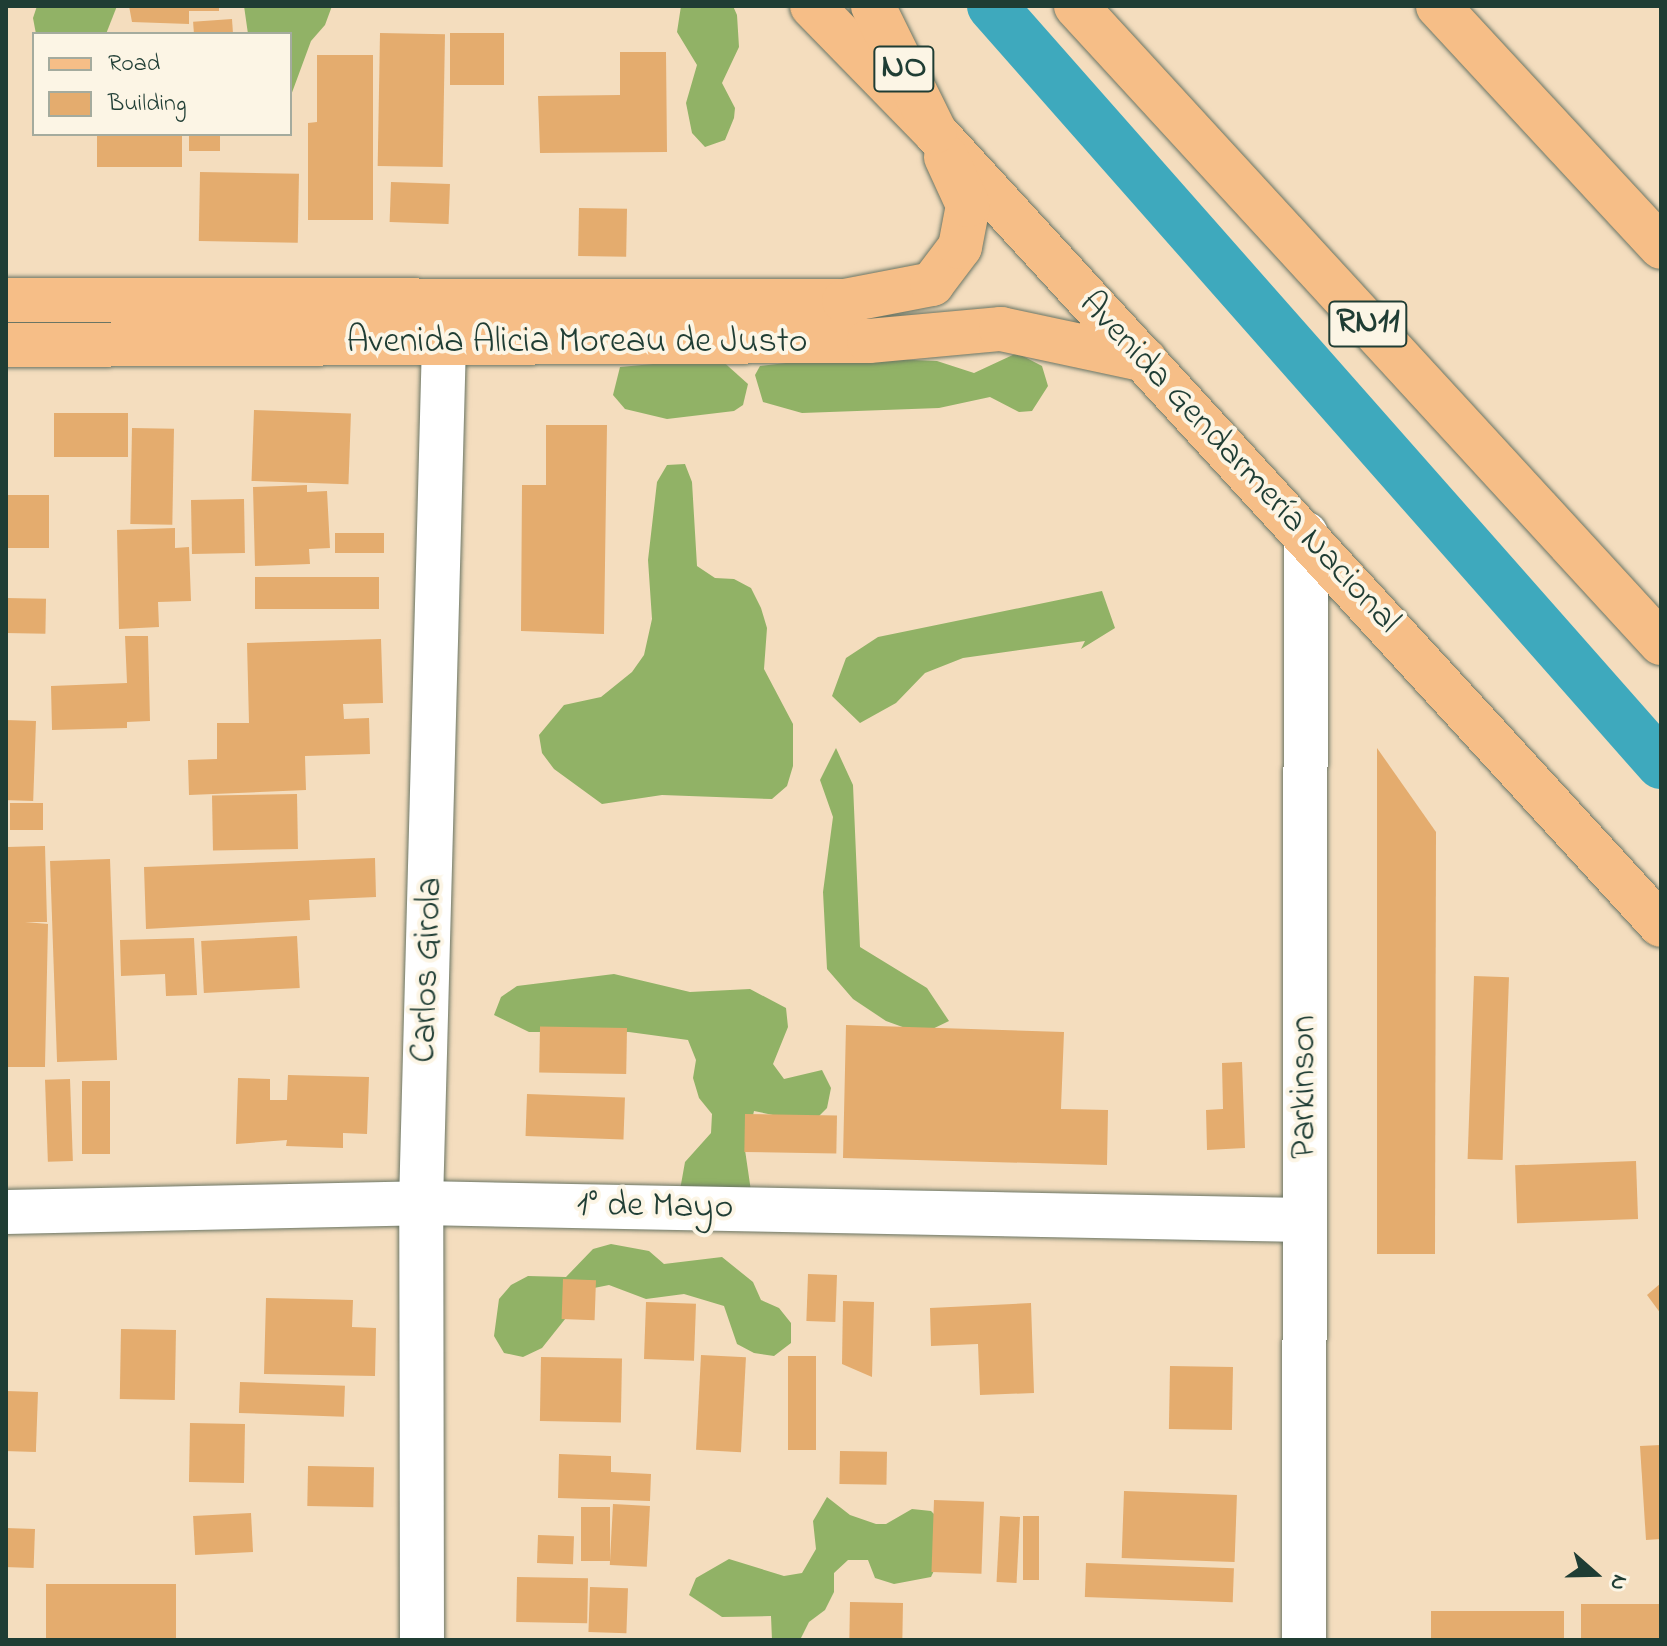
<!DOCTYPE html>
<meta charset="utf-8">
<style>
body{margin:0}
#map{position:relative;width:1667px;height:1646px;overflow:hidden;background:#f4ddbe;font-family:"Indie Flower",sans-serif}
div>[style]{position:absolute}
[style*='--x']{left:calc(var(--x)*1px);top:calc(var(--y)*1px);width:calc(var(--w)*1px);rotate:calc(var(--a)*1deg)}
.forest>*{inset:0;background:#91b266}
.canal>*{height:50px;margin:-25px;padding:0 25px;transform-origin:25px;border-radius:25px;background:#3ea9bd}
.building>*{inset:0;background:#e4ac6e;transform-origin:0 0}
.roads{filter:drop-shadow(0 0 2px #6a7564) drop-shadow(0 0 2px #6a7564)}
.minor>*{height:44px;margin:-22px;padding:0 22px;transform-origin:22px;border-radius:22px;background:#fff}
.major>*{height:44px;margin:-22px;padding:0 22px;transform-origin:22px;border-radius:22px;background:#f6be87}
.highway>*{height:44px;margin:-22px;padding:0 22px;transform-origin:22px;border-radius:22px;background:#f6be87}
span{translate:-50% -50%;white-space:nowrap;text-align:center;line-height:1.15;-webkit-text-stroke:8px #fcf5e5;paint-order:stroke}
.shield-label span{padding:2px 6px;background:#fcf5e5;border:2px solid;border-radius:6px;-webkit-text-stroke-width:0}
.shield-label{font-size:34px;color:#1f3d34;font-weight:700}
.street-label{font-size:36px;color:#1f3d34}
.frame{position:absolute;inset:0;border:8px solid #1f3d34;pointer-events:none}
.legend{position:absolute;left:32px;top:32px;width:260px;height:104px;box-sizing:border-box;background:#fcf5e5;border:2px solid #a4ab9e;margin:0;padding:10px 14px;list-style:none;font-size:24px;color:#1f3d34}
.legend li{display:flex;align-items:center;gap:16px;height:40px}
.legend b{width:40px;border:2px solid #a4ab9e}
.north{position:absolute;left:1555px;top:1534px;width:80px;height:80px;-webkit-text-stroke:6px #fcf5e5;paint-order:stroke;rotate:110deg;font-size:22px;font-weight:700;line-height:32px;text-align:center;color:#1f3d34}
.north::after{content:'';display:block;margin:auto;width:28px;height:36px;background:#1f3d34;clip-path:polygon(50% 0,100% 100%,50% 72%,0 100%)}
</style>
<div id="map">
<div class="forest">
<i style="clip-path:polygon(37px 6px,117px 6px,106px 34px,36px 34px,33px 18px)"></i>
<i style="clip-path:polygon(244px 6px,332px 6px,325px 25px,311px 41px,290px 98px,290px 34px,248px 34px)"></i>
<i style="clip-path:polygon(681px 6px,733px 6px,737px 15px,739px 47px,722px 83px,735px 108px,734px 118px,725px 140px,705px 147px,692px 133px,686px 103px,697px 65px,677px 32px)"></i>
<i style="clip-path:polygon(1017px 353px,1042px 366px,1048px 386px,1032px 411px,1019px 412px,990px 397px,939px 408px,802px 413px,763px 402px,755px 375px,760px 366px,838px 357px,937px 361px,974px 373px)"></i>
<i style="clip-path:polygon(719px 358px,748px 384px,743px 405px,734px 411px,667px 419px,625px 409px,613px 395px,620px 367px)"></i>
<i style="clip-path:polygon(685px 464px,692px 482px,697px 566px,715px 578px,734px 579px,751px 588px,761px 608px,767px 628px,764px 669px,793px 724px,793px 766px,787px 786px,772px 799px,662px 795px,602px 804px,554px 769px,542px 753px,539px 735px,564px 705px,601px 697px,632px 672px,644px 655px,652px 619px,648px 560px,657px 482px,667px 465px)"></i>
<i style="clip-path:polygon(1102px 591px,1115px 628px,1081px 649px,1085px 641px,963px 658px,925px 673px,896px 703px,860px 723px,832px 696px,846px 658px,878px 637px)"></i>
<i style="clip-path:polygon(836px 748px,853px 785px,860px 947px,927px 988px,949px 1021px,922px 1034px,886px 1021px,853px 999px,827px 969px,823px 892px,833px 817px,820px 780px)"></i>
<i style="clip-path:polygon(614px 974px,690px 992px,750px 989px,786px 1008px,788px 1027px,773px 1064px,784px 1079px,822px 1070px,831px 1088px,827px 1108px,812px 1123px,754px 1111px,745px 1150px,751px 1191px,678px 1201px,685px 1162px,711px 1133px,712px 1114px,699px 1098px,693px 1078px,696px 1060px,688px 1040px,629px 1032px,529px 1032px,494px 1015px,501px 997px,517px 986px)"></i>
<i style="clip-path:polygon(611px 1244px,649px 1251px,664px 1264px,722px 1257px,753px 1282px,761px 1300px,779px 1308px,791px 1323px,791px 1343px,774px 1356px,754px 1353px,737px 1344px,724px 1306px,684px 1294px,646px 1299px,609px 1285px,589px 1289px,542px 1348px,523px 1357px,504px 1353px,494px 1336px,499px 1299px,511px 1285px,528px 1276px,566px 1277px,593px 1249px)"></i>
<i style="clip-path:polygon(827px 1497px,850px 1515px,876px 1524px,886px 1524px,912px 1509px,931px 1511px,938px 1518px,940px 1558px,931px 1577px,894px 1584px,875px 1578px,868px 1560px,848px 1560px,834px 1573px,834px 1592px,825px 1610px,809px 1622px,800px 1640px,772px 1640px,771px 1616px,722px 1617px,689px 1595px,696px 1578px,729px 1559px,784px 1576px,802px 1573px,816px 1549px,813px 1521px)"></i>
</div>
<div class="canal">
<i style="--x:992;--y:6;--w:1011;--a:48.57"></i>
</div>
<div class="building">
<i style="clip-path:polygon(129px 6px,219px 6px,219px 11px,189px 11px,189px 24px,132px 22px)"></i>
<i style="left:232px;top:19px;width:15px;height:39px;rotate:86deg"></i>
<i style="left:380px;top:33px;width:65px;height:133px;rotate:1deg"></i>
<i style="left:450px;top:33px;width:54px;height:52px"></i>
<i style="clip-path:polygon(620px 52px,666px 52px,667px 152px,540px 153px,538px 96px,620px 95px)"></i>
<i style="clip-path:polygon(317px 55px,373px 55px,373px 220px,308px 220px,308px 123px,317px 122px)"></i>
<i style="left:97px;top:134px;width:85px;height:33px"></i>
<i style="left:189px;top:134px;width:31px;height:17px"></i>
<i style="left:200px;top:172px;width:99px;height:69px;rotate:1deg"></i>
<i style="left:391px;top:182px;width:59px;height:40px;rotate:2deg"></i>
<i style="left:579px;top:208px;width:48px;height:48px;rotate:1deg"></i>
<i style="left:254px;top:410px;width:97px;height:71px;rotate:2deg"></i>
<i style="left:54px;top:413px;width:74px;height:44px"></i>
<i style="clip-path:polygon(546px 425px,607px 425px,604px 634px,521px 631px,522px 485px,546px 485px)"></i>
<i style="left:132px;top:428px;width:42px;height:96px;rotate:1deg"></i>
<i style="clip-path:polygon(307px 485px,307px 492px,327px 491px,330px 548px,309px 549px,310px 564px,255px 566px,253px 487px)"></i>
<i style="left:6px;top:495px;width:43px;height:53px"></i>
<i style="left:244px;top:499px;width:54px;height:53px;rotate:89deg"></i>
<i style="clip-path:polygon(175px 528px,175px 548px,189px 547px,191px 601px,158px 602px,159px 627px,119px 629px,117px 530px)"></i>
<i style="left:335px;top:533px;width:49px;height:20px"></i>
<i style="left:255px;top:577px;width:124px;height:32px"></i>
<i style="left:6px;top:598px;width:40px;height:35px;rotate:1deg"></i>
<i style="clip-path:polygon(125px 636px,148px 636px,150px 721px,127px 722px,127px 728px,52px 730px,51px 686px,127px 683px)"></i>
<i style="clip-path:polygon(381px 639px,383px 703px,343px 704px,344px 719px,369px 718px,370px 754px,305px 756px,306px 790px,189px 795px,188px 760px,217px 759px,217px 723px,249px 723px,247px 643px)"></i>
<i style="left:6px;top:720px;width:30px;height:80px;rotate:2deg"></i>
<i style="clip-path:polygon(1377px 748px,1436px 832px,1435px 1254px,1377px 1254px)"></i>
<i style="left:297px;top:794px;width:55px;height:85px;rotate:89deg"></i>
<i style="left:43px;top:803px;width:27px;height:33px;rotate:90deg"></i>
<i style="clip-path:polygon(45px 846px,47px 922px,25px 922px,48px 924px,45px 1067px,6px 1067px,7px 847px)"></i>
<i style="clip-path:polygon(375px 858px,376px 897px,309px 900px,310px 920px,146px 929px,144px 867px)"></i>
<i style="left:110px;top:859px;width:201px;height:60px;rotate:88deg"></i>
<i style="left:297px;top:936px;width:52px;height:96px;rotate:87deg"></i>
<i style="clip-path:polygon(194px 938px,197px 995px,166px 996px,165px 974px,121px 976px,120px 940px)"></i>
<i style="left:1474px;top:976px;width:35px;height:183px;rotate:2deg"></i>
<i style="clip-path:polygon(846px 1025px,1064px 1032px,1061px 1109px,1108px 1110px,1107px 1165px,843px 1158px)"></i>
<i style="left:627px;top:1028px;width:46px;height:87px;rotate:91deg"></i>
<i style="clip-path:polygon(1242px 1062px,1245px 1148px,1207px 1150px,1206px 1110px,1223px 1109px,1222px 1063px)"></i>
<i style="clip-path:polygon(288px 1075px,369px 1077px,367px 1134px,343px 1133px,343px 1148px,286px 1146px,287px 1140px,236px 1144px,238px 1078px,270px 1079px,270px 1100px,287px 1100px)"></i>
<i style="left:70px;top:1079px;width:82px;height:25px;rotate:88deg"></i>
<i style="left:82px;top:1081px;width:28px;height:73px"></i>
<i style="left:527px;top:1094px;width:98px;height:42px;rotate:2deg"></i>
<i style="left:745px;top:1114px;width:92px;height:38px;rotate:1deg"></i>
<i style="left:1636px;top:1161px;width:58px;height:121px;rotate:88deg"></i>
<i style="left:808px;top:1274px;width:29px;height:47px;rotate:2deg"></i>
<i style="left:563px;top:1279px;width:33px;height:40px;rotate:2deg"></i>
<i style="clip-path:polygon(1661px 1283px,1661px 1314px,1647px 1295px)"></i>
<i style="clip-path:polygon(266px 1298px,353px 1300px,352px 1327px,376px 1328px,375px 1376px,264px 1374px)"></i>
<i style="clip-path:polygon(843px 1301px,874px 1302px,872px 1377px,842px 1364px)"></i>
<i style="left:646px;top:1302px;width:50px;height:57px;rotate:2deg"></i>
<i style="clip-path:polygon(1031px 1303px,1034px 1393px,980px 1395px,978px 1344px,931px 1346px,930px 1308px)"></i>
<i style="left:121px;top:1329px;width:55px;height:70px;rotate:1deg"></i>
<i style="left:701px;top:1355px;width:45px;height:95px;rotate:3deg"></i>
<i style="left:788px;top:1356px;width:28px;height:94px"></i>
<i style="left:541px;top:1357px;width:81px;height:64px;rotate:1deg"></i>
<i style="left:1170px;top:1366px;width:63px;height:63px;rotate:1deg"></i>
<i style="left:240px;top:1382px;width:105px;height:31px;rotate:2deg"></i>
<i style="left:6px;top:1391px;width:32px;height:60px;rotate:2deg"></i>
<i style="left:190px;top:1423px;width:55px;height:59px;rotate:1deg"></i>
<i style="clip-path:polygon(1661px 1445px,1661px 1539px,1646px 1540px,1640px 1446px)"></i>
<i style="left:840px;top:1451px;width:47px;height:33px;rotate:1deg"></i>
<i style="clip-path:polygon(559px 1454px,611px 1456px,611px 1472px,651px 1474px,650px 1501px,558px 1498px)"></i>
<i style="left:308px;top:1466px;width:66px;height:40px;rotate:1deg"></i>
<i style="left:1124px;top:1491px;width:113px;height:67px;rotate:2deg"></i>
<i style="left:934px;top:1500px;width:50px;height:72px;rotate:2deg"></i>
<i style="left:613px;top:1504px;width:37px;height:61px;rotate:3deg"></i>
<i style="left:581px;top:1507px;width:29px;height:54px"></i>
<i style="left:251px;top:1513px;width:39px;height:58px;rotate:87deg"></i>
<i style="left:1000px;top:1516px;width:20px;height:66px;rotate:3deg"></i>
<i style="left:1023px;top:1516px;width:16px;height:64px"></i>
<i style="left:6px;top:1528px;width:29px;height:39px;rotate:2deg"></i>
<i style="left:538px;top:1535px;width:36px;height:28px;rotate:2deg"></i>
<i style="left:1086px;top:1563px;width:148px;height:34px;rotate:2deg"></i>
<i style="left:517px;top:1577px;width:71px;height:45px;rotate:1deg"></i>
<i style="left:46px;top:1584px;width:130px;height:56px"></i>
<i style="left:590px;top:1587px;width:38px;height:45px;rotate:2deg"></i>
<i style="left:850px;top:1602px;width:53px;height:38px;rotate:1deg"></i>
<i style="left:1661px;top:1604px;width:36px;height:80px;rotate:90deg"></i>
<i style="left:1564px;top:1611px;width:29px;height:133px;rotate:90deg"></i>
</div>
<div class="roads">
<div class="minor">
<i style="--x:6;--y:1212;--w:415;--a:-1.2"></i>
<i style="--x:421;--y:1203;--w:884;--a:1.1"></i>
<i style="--x:422;--y:1640;--w:437;--a:-90.1"></i>
<i style="--x:421;--y:1203;--w:896;--a:-88.47"></i>
<i style="--x:1304;--y:1640;--w:1106;--a:-89.9"></i>
</div>
<div class="major">
<i style="--x:812;--y:6;--w:176;--a:45.7"></i>
<i style="--x:935;--y:132;--w:1075;--a:47.53"></i>
<i style="--x:6;--y:300;--w:838;--a:0.07"></i>
<i style="--x:844;--y:301;--w:90;--a:-10.9"></i>
<i style="--x:932;--y:284;--w:46;--a:-52.9"></i>
<i style="--x:960;--y:247;--w:43;--a:-79.2"></i>
<i style="--x:968;--y:205;--w:53;--a:-114.6"></i>
<i style="--x:6;--y:345;--w:863;--a:-0.27"></i>
<i style="--x:869;--y:341;--w:133;--a:-5.2"></i>
<i style="--x:1001;--y:329;--w:147;--a:12.1"></i>
</div>
<div class="highway">
<i style="--x:873;--y:6;--w:140;--a:63.8"></i>
<i style="--x:1076;--y:6;--w:865;--a:47.44"></i>
<i style="--x:1438;--y:6;--w:328;--a:47.2"></i>
</div>
</div>
<div class="shield-label">
<span style="left:904px;top:69px">NO</span>
<span style="left:1368px;top:324px">RN11</span>
</div>
<div class="street-label">
<span style="left:577px;top:343px">Avenida Alicia Moreau de Justo</span>
<span style="left:1239px;top:463px;rotate:47deg">Avenida Gendarmería Nacional</span>
<span style="left:428px;top:970px;rotate:-88deg">Carlos Girola</span>
<span style="left:1305px;top:1087px;rotate:-90deg">Parkinson</span>
<span style="left:655px;top:1207px;rotate:1deg">1° de Mayo</span>
</div>
<div class="frame"></div>
<ul class="legend">
<li><b style="height:10px;background:#f6be87"></b>Road</li>
<li><b style="height:22px;background:#e4ac6e"></b>Building</li>
</ul>
<div class="north">N</div>
</div>
